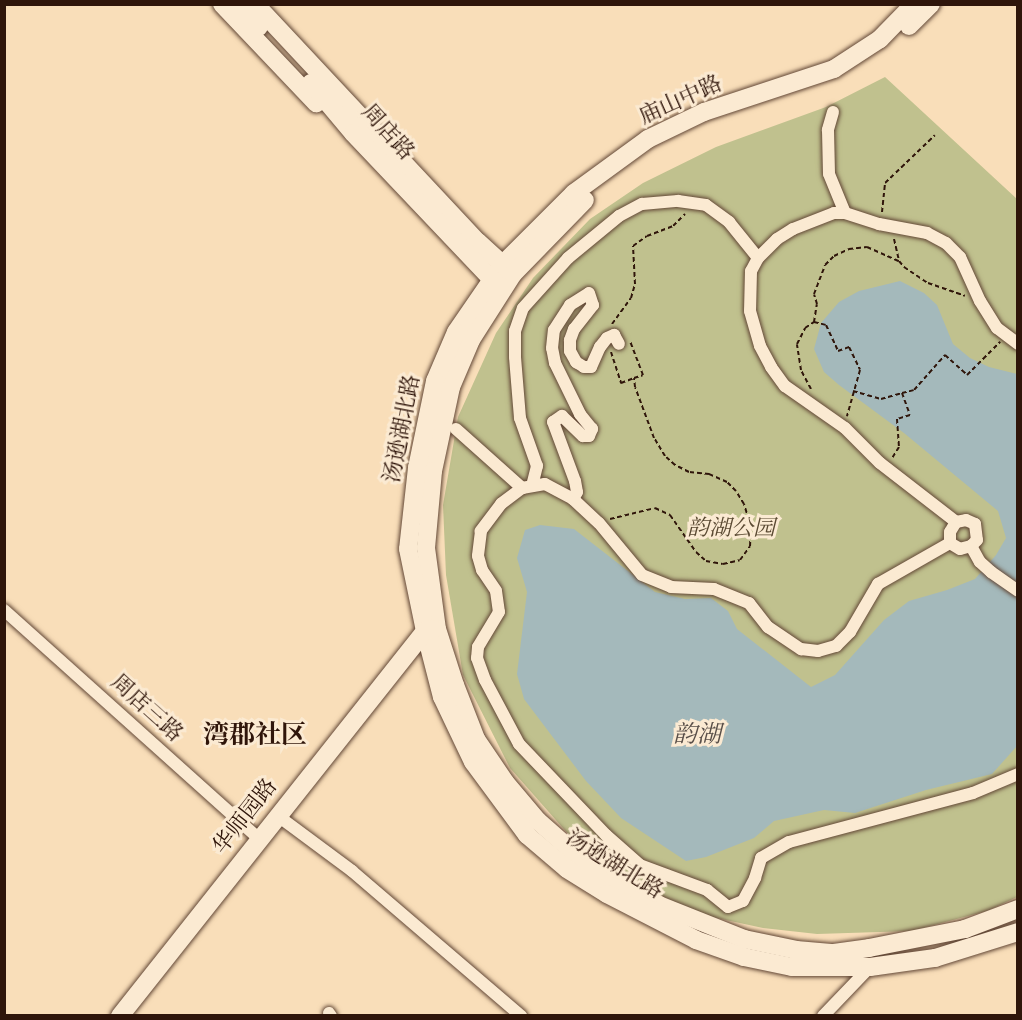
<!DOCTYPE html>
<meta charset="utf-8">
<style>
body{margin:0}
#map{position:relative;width:1022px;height:1020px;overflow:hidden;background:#f9deb9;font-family:Vollkorn,"Noto Serif SC",serif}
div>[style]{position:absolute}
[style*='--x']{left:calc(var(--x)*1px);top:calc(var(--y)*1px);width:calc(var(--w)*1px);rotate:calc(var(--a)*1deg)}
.green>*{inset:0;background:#c0c18e}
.water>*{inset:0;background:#a4b9bb}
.path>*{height:2px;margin-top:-1px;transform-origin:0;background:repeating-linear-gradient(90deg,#2f150a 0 4.5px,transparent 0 7.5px)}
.roads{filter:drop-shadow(0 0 2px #624736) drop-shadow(0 0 2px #624736)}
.street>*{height:12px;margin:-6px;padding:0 6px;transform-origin:6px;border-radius:6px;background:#fbead2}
.secondary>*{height:18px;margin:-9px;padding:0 9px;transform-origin:9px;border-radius:9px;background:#fbead2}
span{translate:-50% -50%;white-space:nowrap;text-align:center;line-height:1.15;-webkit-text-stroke:6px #fbead2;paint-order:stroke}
.street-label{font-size:22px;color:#2f150a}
.park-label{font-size:22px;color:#5a4932;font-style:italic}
.water-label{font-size:24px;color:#584e48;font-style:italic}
.quarter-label{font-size:26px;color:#2f150a;font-weight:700}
.frame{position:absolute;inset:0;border:6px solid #2f150a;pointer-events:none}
</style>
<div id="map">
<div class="green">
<i style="clip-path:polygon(885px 77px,1017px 199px,1017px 897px,987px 911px,911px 931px,817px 934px,763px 928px,698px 914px,631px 880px,570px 836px,510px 768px,463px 675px,446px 575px,443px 505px,458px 417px,496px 333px,533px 278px,590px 219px,643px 183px,716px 147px,826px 107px)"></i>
</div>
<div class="water">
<i style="clip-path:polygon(900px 281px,924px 293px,937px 305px,953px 344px,970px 358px,989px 367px,1017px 374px,1017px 746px,992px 774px,926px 790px,855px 813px,824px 810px,774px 821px,754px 838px,706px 857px,686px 861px,621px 818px,586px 781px,524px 699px,517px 674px,527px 592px,517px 558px,525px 530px,540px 525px,574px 529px,655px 592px,685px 599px,711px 598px,728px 611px,737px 629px,811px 687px,835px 675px,884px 620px,909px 601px,947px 590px,975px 579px,996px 555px,1006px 538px,998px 511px,904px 433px,839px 385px,824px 372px,814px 349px,821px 323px,839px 302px,859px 291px)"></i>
</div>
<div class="path">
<i style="--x:882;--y:212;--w:29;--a:-84"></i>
<i style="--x:885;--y:183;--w:69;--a:-43.8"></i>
<i style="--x:894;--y:239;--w:23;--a:77"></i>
<i style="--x:899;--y:261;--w:8;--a:50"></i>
<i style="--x:904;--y:267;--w:29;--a:34"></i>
<i style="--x:928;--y:283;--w:39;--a:19"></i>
<i style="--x:814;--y:322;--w:12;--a:14"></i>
<i style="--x:826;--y:325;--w:29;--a:65"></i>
<i style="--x:838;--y:351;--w:12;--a:-20"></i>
<i style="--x:849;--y:347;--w:25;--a:64"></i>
<i style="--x:860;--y:370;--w:48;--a:105.8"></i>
<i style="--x:612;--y:324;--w:32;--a:-54"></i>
<i style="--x:631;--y:298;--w:15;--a:-74"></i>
<i style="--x:635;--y:284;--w:38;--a:-93"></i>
<i style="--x:633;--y:246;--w:17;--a:-36"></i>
<i style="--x:647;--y:236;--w:28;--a:-21"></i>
<i style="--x:673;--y:226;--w:17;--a:-45"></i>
<i style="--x:611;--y:352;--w:33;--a:72"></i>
<i style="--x:621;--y:383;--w:14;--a:-21"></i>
<i style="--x:811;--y:389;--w:21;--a:-118"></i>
<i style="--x:801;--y:370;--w:26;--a:-99"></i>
<i style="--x:797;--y:344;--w:18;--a:-63"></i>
<i style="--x:805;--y:328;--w:11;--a:-34"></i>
<i style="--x:814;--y:322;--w:18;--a:-81"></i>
<i style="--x:817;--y:304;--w:10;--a:-107"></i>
<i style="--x:814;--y:294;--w:31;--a:-69"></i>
<i style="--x:825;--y:265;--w:13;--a:-45"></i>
<i style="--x:834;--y:256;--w:17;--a:-25"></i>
<i style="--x:849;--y:249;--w:18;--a:-6"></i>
<i style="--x:867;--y:247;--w:35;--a:24"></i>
<i style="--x:853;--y:391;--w:29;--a:16"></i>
<i style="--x:881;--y:399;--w:22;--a:-16"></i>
<i style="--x:902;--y:393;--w:23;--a:70"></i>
<i style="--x:910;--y:415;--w:14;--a:163"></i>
<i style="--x:897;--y:419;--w:28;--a:86"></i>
<i style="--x:899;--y:447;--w:13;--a:122"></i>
<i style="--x:902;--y:393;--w:12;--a:-14"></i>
<i style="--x:914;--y:390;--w:47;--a:-48.5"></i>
<i style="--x:945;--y:355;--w:30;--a:42"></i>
<i style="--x:967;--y:375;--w:47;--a:-45"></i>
<i style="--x:610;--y:519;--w:46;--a:-13.7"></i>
<i style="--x:655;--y:508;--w:17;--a:25"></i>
<i style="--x:670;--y:515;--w:45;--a:54.9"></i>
<i style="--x:696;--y:552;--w:13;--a:42"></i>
<i style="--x:706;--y:561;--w:17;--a:10"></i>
<i style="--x:723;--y:564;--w:17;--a:-13"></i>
<i style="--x:740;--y:560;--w:17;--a:-54"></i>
<i style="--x:750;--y:546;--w:19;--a:-87"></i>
<i style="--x:751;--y:527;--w:24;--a:-107"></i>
<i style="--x:744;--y:504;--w:15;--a:-122"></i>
<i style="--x:736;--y:491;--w:13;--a:-135"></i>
<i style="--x:727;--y:482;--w:20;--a:-156"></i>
<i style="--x:709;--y:474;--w:20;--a:-174"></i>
<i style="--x:689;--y:472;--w:16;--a:-153"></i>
<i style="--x:675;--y:465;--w:13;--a:-138"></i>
<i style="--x:665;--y:456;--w:21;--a:-121"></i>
<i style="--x:654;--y:438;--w:54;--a:-110.4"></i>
<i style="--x:635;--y:387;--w:9;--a:-96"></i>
<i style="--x:634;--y:378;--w:9;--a:-18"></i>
<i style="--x:643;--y:375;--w:36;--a:-111"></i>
</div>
<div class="roads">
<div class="street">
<i style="--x:833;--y:112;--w:19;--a:106"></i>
<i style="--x:828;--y:130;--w:44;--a:88.7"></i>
<i style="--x:829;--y:174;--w:42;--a:67.7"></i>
<i style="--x:758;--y:258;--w:27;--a:-45"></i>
<i style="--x:777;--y:239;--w:19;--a:-32"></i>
<i style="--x:793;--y:229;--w:44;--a:-21.3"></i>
<i style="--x:834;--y:213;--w:11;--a:0"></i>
<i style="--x:845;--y:213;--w:36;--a:18"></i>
<i style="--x:879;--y:224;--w:49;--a:10.6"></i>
<i style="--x:927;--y:233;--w:21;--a:28"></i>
<i style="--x:946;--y:243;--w:20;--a:45"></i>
<i style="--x:960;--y:257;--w:48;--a:65.6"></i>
<i style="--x:980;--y:301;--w:32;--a:58"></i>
<i style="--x:997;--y:328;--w:26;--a:37"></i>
<i style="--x:456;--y:429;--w:89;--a:41.8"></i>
<i style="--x:522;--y:488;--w:23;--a:-10"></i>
<i style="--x:545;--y:484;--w:32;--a:28"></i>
<i style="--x:573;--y:499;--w:35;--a:43"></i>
<i style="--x:599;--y:523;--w:67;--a:50.4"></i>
<i style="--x:642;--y:575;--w:31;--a:22"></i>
<i style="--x:671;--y:587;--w:43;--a:2.7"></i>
<i style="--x:714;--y:589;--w:38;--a:22"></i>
<i style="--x:749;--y:603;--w:31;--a:52"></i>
<i style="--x:768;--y:627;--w:40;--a:34"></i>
<i style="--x:801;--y:649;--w:17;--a:7"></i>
<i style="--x:818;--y:651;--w:19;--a:-16"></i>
<i style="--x:836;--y:646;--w:20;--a:-45"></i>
<i style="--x:850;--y:632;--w:56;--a:-59.7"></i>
<i style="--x:878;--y:584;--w:83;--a:-29.7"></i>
<i style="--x:532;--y:486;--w:21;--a:-76"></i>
<i style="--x:537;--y:466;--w:51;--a:-109.5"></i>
<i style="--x:520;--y:418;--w:61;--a:-94.7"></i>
<i style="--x:515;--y:357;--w:26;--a:-90"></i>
<i style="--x:515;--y:331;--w:24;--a:-71"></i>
<i style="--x:523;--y:308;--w:67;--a:-48"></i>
<i style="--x:568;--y:258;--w:66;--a:-39.5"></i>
<i style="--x:619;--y:216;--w:26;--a:-28"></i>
<i style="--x:642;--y:204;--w:36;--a:-5"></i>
<i style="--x:678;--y:201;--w:28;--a:8"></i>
<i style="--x:706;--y:205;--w:29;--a:36"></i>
<i style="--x:729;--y:222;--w:46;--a:51.1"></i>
<i style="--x:758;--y:258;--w:15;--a:118"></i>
<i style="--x:751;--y:271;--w:40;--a:91.4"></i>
<i style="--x:750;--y:311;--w:36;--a:74"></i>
<i style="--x:760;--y:346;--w:24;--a:62"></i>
<i style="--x:771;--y:367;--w:24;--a:54"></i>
<i style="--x:785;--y:386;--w:73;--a:35"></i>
<i style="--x:845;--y:428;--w:49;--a:45"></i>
<i style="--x:880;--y:463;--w:96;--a:37.8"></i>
<i style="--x:956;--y:522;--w:10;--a:-11"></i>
<i style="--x:966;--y:520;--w:10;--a:24"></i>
<i style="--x:975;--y:524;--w:16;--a:83"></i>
<i style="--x:977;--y:540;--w:8;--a:135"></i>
<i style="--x:971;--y:546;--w:11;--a:165"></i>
<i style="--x:960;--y:549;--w:12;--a:-149"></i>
<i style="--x:950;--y:543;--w:11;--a:-90"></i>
<i style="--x:950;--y:532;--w:12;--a:-59"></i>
<i style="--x:522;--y:488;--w:26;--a:143"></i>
<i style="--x:501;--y:504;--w:34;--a:127"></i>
<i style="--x:481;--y:531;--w:25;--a:97"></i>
<i style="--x:478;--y:556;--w:15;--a:74"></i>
<i style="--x:482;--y:570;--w:25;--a:56"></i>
<i style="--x:496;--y:591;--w:21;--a:82"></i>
<i style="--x:499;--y:612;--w:41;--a:121"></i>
<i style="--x:478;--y:647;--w:11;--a:95"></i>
<i style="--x:477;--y:658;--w:23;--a:70"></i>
<i style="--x:485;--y:680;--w:72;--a:62"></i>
<i style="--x:519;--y:744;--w:126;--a:46.3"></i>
<i style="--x:606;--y:835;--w:45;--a:41.4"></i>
<i style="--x:640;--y:865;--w:72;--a:20.5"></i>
<i style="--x:707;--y:890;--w:27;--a:39"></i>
<i style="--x:728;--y:907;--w:16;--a:-22"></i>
<i style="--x:743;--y:901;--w:26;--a:-62"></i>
<i style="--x:755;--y:878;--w:21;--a:-73"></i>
<i style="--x:761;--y:858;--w:32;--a:-30"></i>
<i style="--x:789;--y:842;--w:190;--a:-14.9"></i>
<i style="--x:973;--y:793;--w:49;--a:-22.9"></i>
<i style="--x:573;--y:499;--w:8;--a:-60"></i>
<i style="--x:577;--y:492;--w:11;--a:-100"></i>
<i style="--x:575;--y:481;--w:63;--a:-110.4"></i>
<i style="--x:553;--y:422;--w:11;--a:-34"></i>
<i style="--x:562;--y:416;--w:29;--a:44"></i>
<i style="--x:583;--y:436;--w:6;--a:0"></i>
<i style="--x:589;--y:436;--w:8;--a:-67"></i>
<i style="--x:592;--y:429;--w:19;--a:-129"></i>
<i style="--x:580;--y:414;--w:57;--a:-116.1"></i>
<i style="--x:555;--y:363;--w:15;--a:-101"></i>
<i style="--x:552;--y:348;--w:18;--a:-84"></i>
<i style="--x:554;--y:330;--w:30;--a:-57"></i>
<i style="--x:570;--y:305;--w:22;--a:-32"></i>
<i style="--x:589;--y:293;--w:13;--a:72"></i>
<i style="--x:593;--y:305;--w:31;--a:128"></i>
<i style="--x:574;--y:329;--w:12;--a:110"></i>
<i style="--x:570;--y:340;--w:11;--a:90"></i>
<i style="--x:570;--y:351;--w:13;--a:61"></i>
<i style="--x:576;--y:362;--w:9;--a:32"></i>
<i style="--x:584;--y:367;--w:7;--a:0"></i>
<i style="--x:591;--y:367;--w:22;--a:-66"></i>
<i style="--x:600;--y:347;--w:11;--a:-52"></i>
<i style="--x:607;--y:338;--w:8;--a:-23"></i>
<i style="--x:614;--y:335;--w:10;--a:61"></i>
<i style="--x:971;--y:546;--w:18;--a:61"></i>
<i style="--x:980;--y:562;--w:15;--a:42"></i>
<i style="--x:991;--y:572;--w:33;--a:35"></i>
<i style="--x:4;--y:610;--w:343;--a:41.9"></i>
<i style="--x:278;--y:816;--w:92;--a:36.6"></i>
<i style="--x:352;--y:871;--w:223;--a:40.6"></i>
<i style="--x:329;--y:1013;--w:4;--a:56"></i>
<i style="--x:823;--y:1016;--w:68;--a:-46.2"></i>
<i style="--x:870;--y:967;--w:3;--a:-90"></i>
</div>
<div class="secondary">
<i style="--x:222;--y:4;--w:137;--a:46.5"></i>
<i style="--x:238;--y:4;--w:31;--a:48"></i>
<i style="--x:255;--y:4;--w:326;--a:46.9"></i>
<i style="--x:478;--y:242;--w:47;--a:42.4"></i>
<i style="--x:513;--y:274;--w:78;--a:122.5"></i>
<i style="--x:471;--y:340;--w:51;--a:113.1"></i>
<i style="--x:451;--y:387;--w:86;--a:102.1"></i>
<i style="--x:433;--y:471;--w:77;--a:95.2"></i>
<i style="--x:426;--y:548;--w:82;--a:82.3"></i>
<i style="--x:437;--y:629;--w:59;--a:72.2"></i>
<i style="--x:455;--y:685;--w:58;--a:68.7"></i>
<i style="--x:476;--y:739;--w:52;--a:56"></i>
<i style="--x:505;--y:782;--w:51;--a:49.8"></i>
<i style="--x:538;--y:821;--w:56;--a:41.4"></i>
<i style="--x:580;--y:858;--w:92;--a:30.7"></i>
<i style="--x:659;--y:905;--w:92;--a:21.8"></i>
<i style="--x:744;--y:939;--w:53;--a:11.9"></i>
<i style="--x:796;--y:950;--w:38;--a:5"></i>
<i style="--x:834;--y:953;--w:35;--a:-8"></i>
<i style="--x:869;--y:948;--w:98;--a:-11.2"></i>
<i style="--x:965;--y:929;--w:57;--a:-20.7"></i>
<i style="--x:914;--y:4;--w:49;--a:134.2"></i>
<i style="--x:880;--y:39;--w:55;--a:146.9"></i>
<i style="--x:834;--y:69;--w:137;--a:161.7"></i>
<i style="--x:704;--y:112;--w:62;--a:154.3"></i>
<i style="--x:648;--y:139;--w:92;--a:143.9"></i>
<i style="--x:574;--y:193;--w:102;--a:135"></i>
<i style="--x:502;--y:265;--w:81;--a:124.5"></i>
<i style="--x:456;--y:332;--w:53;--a:113.2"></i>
<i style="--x:435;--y:381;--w:89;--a:101.7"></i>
<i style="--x:417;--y:468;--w:81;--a:96.3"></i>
<i style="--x:408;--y:549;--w:84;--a:78.3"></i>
<i style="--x:425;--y:631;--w:68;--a:75.6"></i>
<i style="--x:442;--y:697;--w:72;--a:64.5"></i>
<i style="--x:473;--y:762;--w:91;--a:53.5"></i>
<i style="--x:527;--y:835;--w:52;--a:40.4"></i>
<i style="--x:567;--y:869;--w:47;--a:32"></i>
<i style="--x:607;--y:894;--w:100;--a:27.3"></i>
<i style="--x:696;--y:940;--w:51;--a:19.5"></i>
<i style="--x:744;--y:957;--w:49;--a:11.8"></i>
<i style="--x:792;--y:967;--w:78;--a:0"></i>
<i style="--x:870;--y:967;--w:66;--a:-7.9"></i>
<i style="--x:935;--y:958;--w:87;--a:-17.4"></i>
<i style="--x:909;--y:26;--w:31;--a:-45"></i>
<i style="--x:311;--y:83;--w:65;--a:50"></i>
<i style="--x:353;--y:133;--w:212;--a:46.5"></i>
<i style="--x:513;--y:274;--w:103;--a:-45.8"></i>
<i style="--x:120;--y:1016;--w:491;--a:-51.6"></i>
<i style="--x:425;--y:631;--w:8;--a:-14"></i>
</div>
</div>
<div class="street-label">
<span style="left:681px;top:101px;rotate:-24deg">庙山中路</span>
<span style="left:387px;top:133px;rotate:48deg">周店路</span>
<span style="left:403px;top:429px;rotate:-79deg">汤逊湖北路</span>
<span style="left:146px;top:709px;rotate:42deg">周店三路</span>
<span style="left:246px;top:817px;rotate:-52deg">华师园路</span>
<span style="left:614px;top:865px;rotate:32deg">汤逊湖北路</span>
</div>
<div class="park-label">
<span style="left:731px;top:530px">韵湖公园</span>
</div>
<div class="water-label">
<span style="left:697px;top:737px">韵湖</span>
</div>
<div class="quarter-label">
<span style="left:255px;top:737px">湾郡社区</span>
</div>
<div class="frame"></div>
</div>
